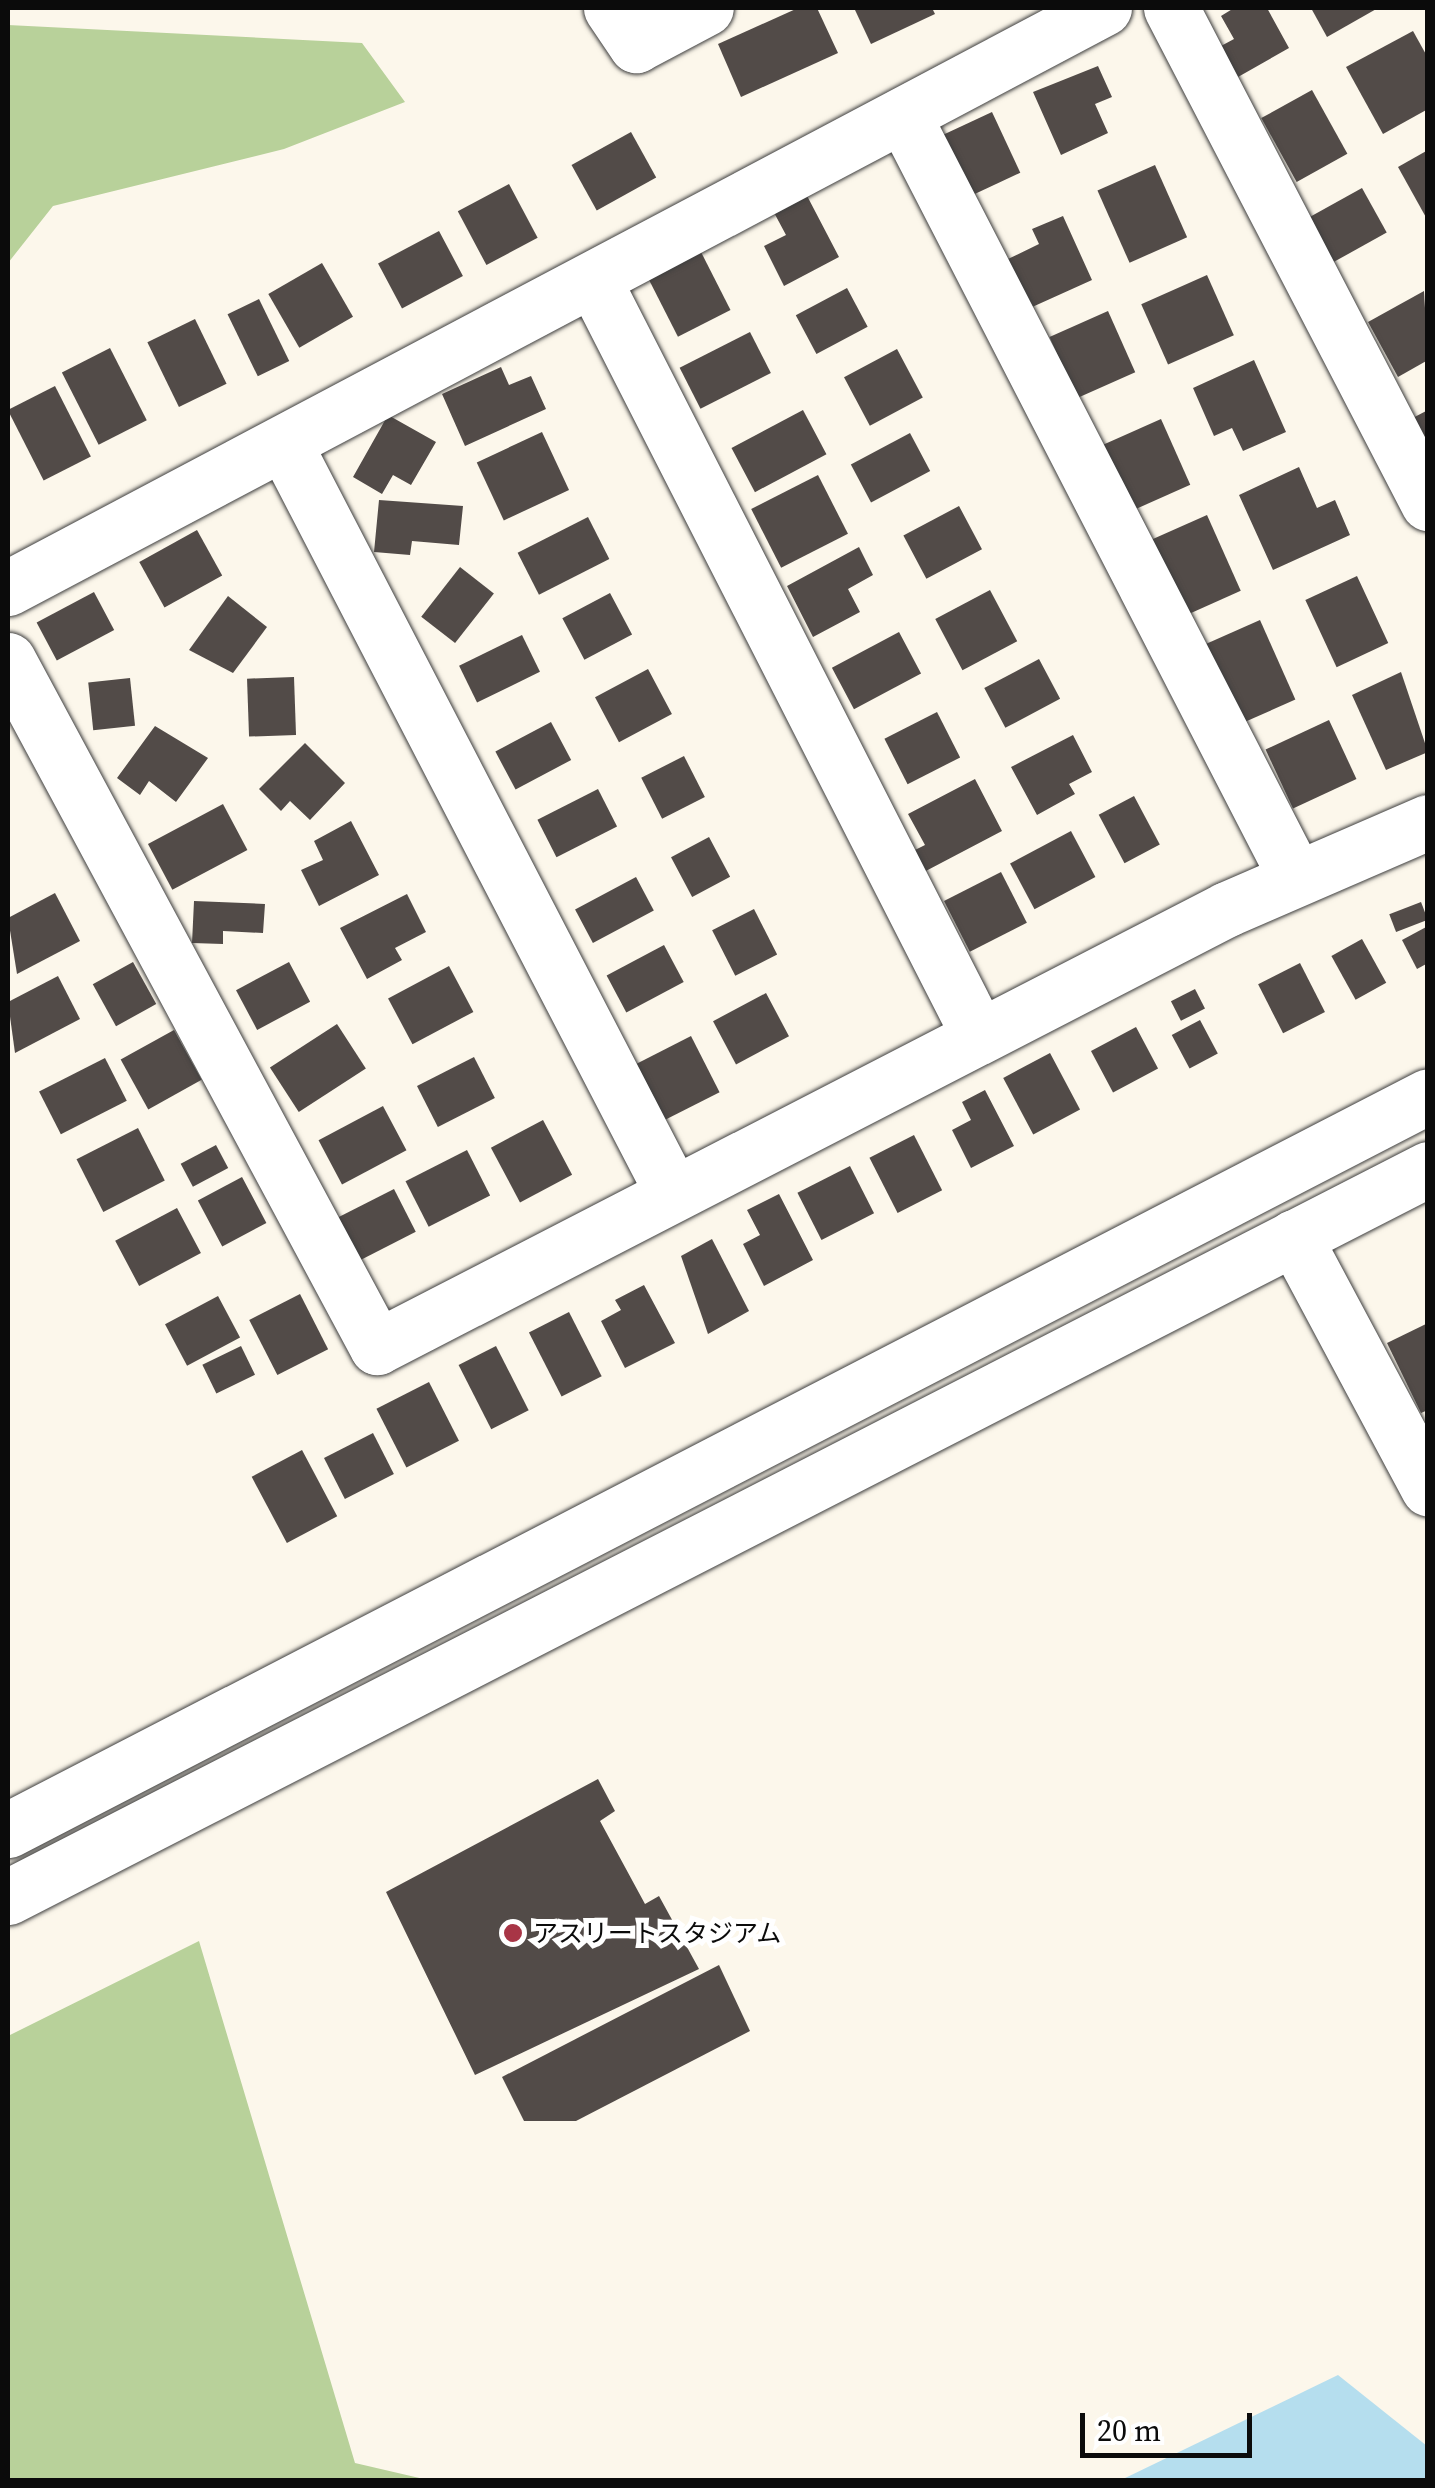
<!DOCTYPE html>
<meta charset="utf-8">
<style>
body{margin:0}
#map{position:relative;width:1435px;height:2488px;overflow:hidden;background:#fcf7eb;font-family:"Source Serif 4","Noto Sans JP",serif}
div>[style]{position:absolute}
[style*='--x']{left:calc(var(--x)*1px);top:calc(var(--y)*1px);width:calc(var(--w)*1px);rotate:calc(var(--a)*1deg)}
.forest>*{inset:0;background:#b8d19a}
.water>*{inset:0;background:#b5deee}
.building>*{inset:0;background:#524b48;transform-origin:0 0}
.roads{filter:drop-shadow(0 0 2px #3e3e3e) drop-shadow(0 0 2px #3e3e3e)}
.minor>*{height:55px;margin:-27.5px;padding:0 27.5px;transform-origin:27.5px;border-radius:27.5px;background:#fff}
.dots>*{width:28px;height:28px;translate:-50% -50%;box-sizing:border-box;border:5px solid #fff;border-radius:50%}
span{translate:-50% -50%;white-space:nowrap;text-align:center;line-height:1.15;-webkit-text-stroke:10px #fff;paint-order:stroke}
.poi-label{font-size:25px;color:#0b0b0b}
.left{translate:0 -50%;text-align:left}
.frame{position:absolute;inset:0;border:10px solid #0b0b0b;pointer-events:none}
.scale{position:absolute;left:1080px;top:2413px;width:172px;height:45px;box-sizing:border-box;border:5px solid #0b0b0b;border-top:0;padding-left:12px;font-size:30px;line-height:35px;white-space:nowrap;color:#0b0b0b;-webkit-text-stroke:8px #fff;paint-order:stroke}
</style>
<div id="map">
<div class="forest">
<i style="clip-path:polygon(8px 25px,362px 43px,405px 102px,284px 149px,53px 206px,8px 263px)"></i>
<i style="clip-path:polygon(199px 1941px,355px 2463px,428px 2480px,8px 2480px,8px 2036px)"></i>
</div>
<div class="water">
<i style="clip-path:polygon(1338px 2375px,1427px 2446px,1427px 2480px,1121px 2480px)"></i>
</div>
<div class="building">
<i style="clip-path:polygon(798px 8px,817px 8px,838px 53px,741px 97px,718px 44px)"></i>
<i style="clip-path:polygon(932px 8px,935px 14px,871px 44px,855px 10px)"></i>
<i style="clip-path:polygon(1234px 8px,1267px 8px,1289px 48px,1238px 77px,1221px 46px,1234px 39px,1221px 16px)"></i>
<i style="clip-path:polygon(1311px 8px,1378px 8px,1327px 37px)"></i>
<i style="clip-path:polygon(1413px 31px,1428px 58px,1428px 109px,1383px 134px,1346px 67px)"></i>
<i style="clip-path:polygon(1098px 66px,1112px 97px,1095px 104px,1108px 133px,1061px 155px,1033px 92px)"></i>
<i style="left:1312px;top:90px;width:73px;height:58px;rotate:61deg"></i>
<i style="left:992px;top:112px;width:67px;height:55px;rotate:65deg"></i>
<i style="left:631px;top:132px;width:52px;height:68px;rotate:61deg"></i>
<i style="clip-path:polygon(1428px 150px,1428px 221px,1398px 167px)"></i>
<i style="left:1155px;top:165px;width:79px;height:63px;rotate:66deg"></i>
<i style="left:509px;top:184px;width:61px;height:58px;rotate:62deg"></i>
<i style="left:1362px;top:188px;width:51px;height:69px;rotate:61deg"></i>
<i style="clip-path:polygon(804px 190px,839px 257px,784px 286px,764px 246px,786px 235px,771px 207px)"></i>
<i style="clip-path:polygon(1063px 216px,1092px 280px,1030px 308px,1008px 259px,1039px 244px,1032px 229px)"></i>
<i style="left:439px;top:231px;width:51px;height:69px;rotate:62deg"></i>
<i style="left:701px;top:252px;width:65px;height:59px;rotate:63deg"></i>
<i style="left:322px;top:263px;width:62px;height:62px;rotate:60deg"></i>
<i style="left:1207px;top:275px;width:66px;height:72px;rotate:66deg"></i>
<i style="left:847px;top:288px;width:44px;height:58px;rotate:62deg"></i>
<i style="clip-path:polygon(1424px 291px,1428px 360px,1398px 377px,1368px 322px)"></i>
<i style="left:259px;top:299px;width:69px;height:35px;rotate:64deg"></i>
<i style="left:1108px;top:311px;width:67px;height:64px;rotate:66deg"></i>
<i style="left:195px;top:319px;width:72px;height:53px;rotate:64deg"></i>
<i style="left:750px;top:332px;width:46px;height:79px;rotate:63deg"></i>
<i style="left:110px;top:348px;width:81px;height:54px;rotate:63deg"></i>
<i style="left:897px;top:349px;width:55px;height:60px;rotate:62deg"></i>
<i style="clip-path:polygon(1254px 360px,1286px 432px,1243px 451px,1232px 428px,1214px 436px,1193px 388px)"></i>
<i style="clip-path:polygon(501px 367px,509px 385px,531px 376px,546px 409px,465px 446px,442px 394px)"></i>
<i style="left:55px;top:386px;width:79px;height:53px;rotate:63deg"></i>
<i style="left:803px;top:410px;width:50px;height:81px;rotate:62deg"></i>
<i style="clip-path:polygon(1428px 410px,1428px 457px,1407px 421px)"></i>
<i style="clip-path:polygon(388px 415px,436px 442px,411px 485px,393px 475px,382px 494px,353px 477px)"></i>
<i style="left:1161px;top:419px;width:72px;height:67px;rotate:66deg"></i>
<i style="left:542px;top:432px;width:64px;height:72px;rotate:65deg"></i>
<i style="left:910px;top:433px;width:43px;height:67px;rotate:62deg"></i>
<i style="clip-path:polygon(1299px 467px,1317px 508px,1335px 500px,1350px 535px,1273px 570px,1239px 495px)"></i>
<i style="left:818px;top:475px;width:66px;height:75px;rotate:63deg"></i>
<i style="clip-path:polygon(379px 500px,463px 506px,459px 545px,412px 541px,410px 555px,374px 552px)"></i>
<i style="left:959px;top:506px;width:49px;height:63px;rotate:62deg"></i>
<i style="left:1207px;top:515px;width:83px;height:66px;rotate:66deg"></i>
<i style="left:588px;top:517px;width:47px;height:79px;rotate:63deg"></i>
<i style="left:197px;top:530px;width:52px;height:66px;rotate:61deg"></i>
<i style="clip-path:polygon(859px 547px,873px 575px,848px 589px,860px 612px,813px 637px,787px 586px)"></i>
<i style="left:460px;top:567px;width:43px;height:63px;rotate:38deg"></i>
<i style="left:1357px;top:576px;width:74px;height:57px;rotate:65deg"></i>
<i style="left:990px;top:590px;width:58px;height:62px;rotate:62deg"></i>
<i style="left:94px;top:592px;width:43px;height:65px;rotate:62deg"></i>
<i style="left:610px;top:593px;width:47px;height:54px;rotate:62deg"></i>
<i style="clip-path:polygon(228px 596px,267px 627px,233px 673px,189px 650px)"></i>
<i style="left:1260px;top:620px;width:87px;height:63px;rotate:66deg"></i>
<i style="left:899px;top:632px;width:47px;height:76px;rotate:62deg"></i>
<i style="left:522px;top:635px;width:41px;height:70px;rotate:64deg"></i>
<i style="left:1039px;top:659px;width:45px;height:62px;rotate:62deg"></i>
<i style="left:648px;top:669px;width:51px;height:60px;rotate:62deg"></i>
<i style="clip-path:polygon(1401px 672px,1428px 752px,1386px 770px,1352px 695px)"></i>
<i style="left:294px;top:677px;width:58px;height:47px;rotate:88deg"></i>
<i style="left:130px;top:678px;width:48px;height:42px;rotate:84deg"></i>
<i style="left:937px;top:712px;width:51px;height:59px;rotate:63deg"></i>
<i style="left:1329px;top:720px;width:65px;height:70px;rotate:65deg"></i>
<i style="left:551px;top:722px;width:43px;height:63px;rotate:62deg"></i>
<i style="clip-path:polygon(155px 726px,208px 758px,176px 802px,149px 781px,140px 795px,117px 778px)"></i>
<i style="clip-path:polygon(1073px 735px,1092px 772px,1069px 784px,1075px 794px,1037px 815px,1011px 767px)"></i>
<i style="clip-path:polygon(305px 743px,345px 783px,310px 820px,290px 801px,281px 811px,259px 789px)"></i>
<i style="left:684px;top:756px;width:46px;height:48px;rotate:63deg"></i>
<i style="clip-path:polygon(975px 779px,1002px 831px,922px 873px,911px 852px,925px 845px,908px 814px)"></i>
<i style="left:598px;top:789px;width:42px;height:68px;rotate:63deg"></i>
<i style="left:1134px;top:796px;width:55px;height:40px;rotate:62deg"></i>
<i style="left:223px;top:804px;width:52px;height:85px;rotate:62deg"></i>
<i style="clip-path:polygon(351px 821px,379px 875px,319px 906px,301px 870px,323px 860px,314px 841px)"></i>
<i style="left:1071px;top:831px;width:52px;height:69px;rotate:62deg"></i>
<i style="left:709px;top:837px;width:45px;height:43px;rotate:62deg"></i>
<i style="left:1001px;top:872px;width:57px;height:64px;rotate:63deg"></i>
<i style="left:636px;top:877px;width:38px;height:69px;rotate:62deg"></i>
<i style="clip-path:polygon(55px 893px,80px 941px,17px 974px,8px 918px)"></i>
<i style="clip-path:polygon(407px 894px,426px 932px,395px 948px,402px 960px,367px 979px,340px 928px)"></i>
<i style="clip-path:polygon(194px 901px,265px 904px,263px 933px,223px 931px,223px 944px,192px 943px)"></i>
<i style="left:1421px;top:902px;width:19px;height:34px;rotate:69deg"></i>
<i style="left:754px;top:909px;width:51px;height:47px;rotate:63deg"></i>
<i style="clip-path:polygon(1428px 926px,1428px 963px,1417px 969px,1402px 940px)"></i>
<i style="left:1362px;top:939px;width:50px;height:35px;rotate:61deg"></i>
<i style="left:664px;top:945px;width:42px;height:65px;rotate:62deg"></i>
<i style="left:133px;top:962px;width:48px;height:46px;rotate:61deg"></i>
<i style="left:289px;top:962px;width:45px;height:60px;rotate:62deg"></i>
<i style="left:1300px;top:963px;width:55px;height:47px;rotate:63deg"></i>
<i style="left:449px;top:966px;width:52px;height:69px;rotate:62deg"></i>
<i style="clip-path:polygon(58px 976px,80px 1019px,15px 1053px,8px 1002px)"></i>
<i style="left:1195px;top:989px;width:22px;height:27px;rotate:63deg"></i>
<i style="left:766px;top:993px;width:49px;height:60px;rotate:62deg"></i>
<i style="left:1200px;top:1020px;width:38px;height:32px;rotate:62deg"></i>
<i style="left:337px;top:1024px;width:53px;height:80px;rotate:57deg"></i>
<i style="left:1136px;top:1027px;width:47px;height:51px;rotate:62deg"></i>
<i style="left:174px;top:1030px;width:57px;height:61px;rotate:61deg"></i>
<i style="left:691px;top:1036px;width:63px;height:61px;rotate:63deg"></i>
<i style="left:1050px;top:1053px;width:64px;height:53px;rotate:62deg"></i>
<i style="left:474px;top:1057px;width:46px;height:64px;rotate:63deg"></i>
<i style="left:105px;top:1058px;width:48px;height:74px;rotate:63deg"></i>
<i style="clip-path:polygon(985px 1090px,1014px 1146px,971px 1168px,952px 1130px,971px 1120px,962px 1102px)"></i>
<i style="left:383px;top:1106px;width:50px;height:73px;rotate:62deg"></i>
<i style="left:543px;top:1120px;width:62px;height:59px;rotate:62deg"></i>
<i style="left:138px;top:1128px;width:59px;height:69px;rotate:63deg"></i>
<i style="left:914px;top:1135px;width:62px;height:50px;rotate:63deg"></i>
<i style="left:216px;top:1145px;width:26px;height:40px;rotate:62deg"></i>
<i style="left:467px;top:1150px;width:51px;height:69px;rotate:63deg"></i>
<i style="left:850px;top:1166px;width:53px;height:59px;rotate:63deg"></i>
<i style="left:242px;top:1177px;width:52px;height:50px;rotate:62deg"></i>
<i style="left:394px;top:1189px;width:48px;height:68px;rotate:63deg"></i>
<i style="clip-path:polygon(779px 1194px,813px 1260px,764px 1286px,743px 1244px,760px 1235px,747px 1210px)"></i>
<i style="left:177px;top:1208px;width:51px;height:70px;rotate:62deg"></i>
<i style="clip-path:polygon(712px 1239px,749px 1311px,708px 1334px,681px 1256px)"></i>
<i style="clip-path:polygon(644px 1285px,675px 1343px,625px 1368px,601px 1321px,621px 1310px,615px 1300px)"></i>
<i style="left:300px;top:1294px;width:62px;height:57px;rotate:63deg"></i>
<i style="left:218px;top:1296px;width:47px;height:60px;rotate:62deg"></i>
<i style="left:569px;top:1312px;width:72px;height:45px;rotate:63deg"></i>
<i style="clip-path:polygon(1428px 1323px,1428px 1410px,1421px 1413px,1387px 1343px)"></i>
<i style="left:241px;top:1346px;width:32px;height:43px;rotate:64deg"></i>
<i style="left:496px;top:1346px;width:72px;height:42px;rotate:63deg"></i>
<i style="left:429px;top:1382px;width:66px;height:59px;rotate:63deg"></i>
<i style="left:373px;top:1433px;width:46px;height:55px;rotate:63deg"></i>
<i style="left:302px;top:1450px;width:75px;height:57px;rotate:62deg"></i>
<i style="clip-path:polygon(598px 1779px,615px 1811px,600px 1821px,645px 1904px,659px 1896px,699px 1969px,475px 2075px,386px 1892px)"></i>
<i style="clip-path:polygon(719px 1965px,750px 2031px,576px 2121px,524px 2121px,502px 2077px)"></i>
</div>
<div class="roads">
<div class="minor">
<i style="--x:611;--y:8;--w:45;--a:56"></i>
<i style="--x:636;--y:45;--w:79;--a:-27.9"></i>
<i style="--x:1171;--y:8;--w:558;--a:62.56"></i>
<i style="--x:903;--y:115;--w:858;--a:62.75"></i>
<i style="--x:594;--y:281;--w:847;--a:62.98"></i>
<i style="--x:286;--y:447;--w:841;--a:62.61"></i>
<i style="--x:8;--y:588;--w:1240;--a:-27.89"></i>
<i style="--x:8;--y:660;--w:780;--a:61.76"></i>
<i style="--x:377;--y:1347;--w:956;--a:-27.26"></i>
<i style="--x:1227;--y:909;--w:219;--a:-23.4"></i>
<i style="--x:1294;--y:1237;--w:285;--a:61.9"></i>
<i style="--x:8;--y:1830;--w:1598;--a:-27.33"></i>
<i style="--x:8;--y:1897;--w:1596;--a:-27.14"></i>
</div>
</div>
<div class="dots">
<i style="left:513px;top:1933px;background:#a83546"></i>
</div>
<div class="poi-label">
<span class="left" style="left:533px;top:1933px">アスリートスタジアム</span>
</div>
<div class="frame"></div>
<div class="scale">20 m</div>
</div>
